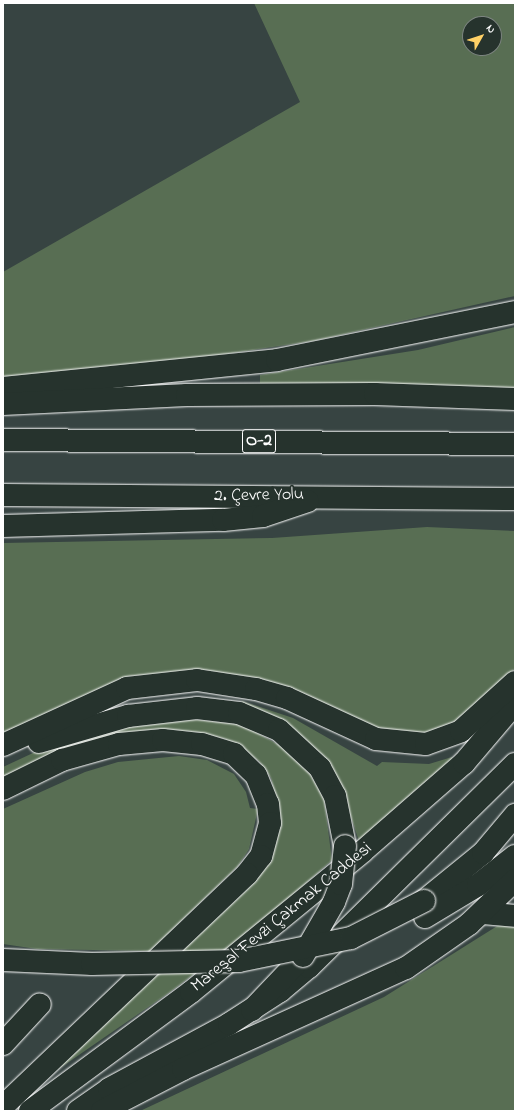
<!DOCTYPE html>
<meta charset="utf-8">
<style>
body{margin:0}
#map{position:relative;width:518px;height:1114px;overflow:hidden;background:#374442;font-family:"Indie Flower",sans-serif}
div>[style]{position:absolute}
[style*='--x']{left:calc(var(--x)*1px);top:calc(var(--y)*1px);width:calc(var(--w)*1px);rotate:calc(var(--a)*1deg)}
.green>*{inset:0;background:#586e53}
.roads{filter:drop-shadow(0 0 1px #fff) drop-shadow(0 0 1px #fff)}
.minor>*{height:22px;margin:-11px;padding:0 11px;transform-origin:11px;border-radius:11px;background:#26332d}
.major>*{height:22px;margin:-11px;padding:0 11px;transform-origin:11px;border-radius:11px;background:#26332d}
.highway>*{height:22px;margin:-11px;padding:0 11px;transform-origin:11px;border-radius:11px;background:#26332d}
.bridges{filter:drop-shadow(0 0 1px #fff) drop-shadow(0 0 1px #fff)}
.highway-bridge>*{height:22px;margin:-11px;padding:0 11px;transform-origin:11px;border-radius:11px;background:#26332d}
span{translate:-50% -50%;white-space:nowrap;text-align:center;line-height:1.15;-webkit-text-stroke:3.5px #26332d;paint-order:stroke}
.shield-label span{padding:1px 3px;background:#26332d;border:1px solid;border-radius:3px;-webkit-text-stroke-width:0}
.shield-label{font-size:17px;color:#fff;font-weight:700}
.street-label{font-size:18px;color:#fff}
.frame{position:absolute;inset:0;border:4px solid #fff;pointer-events:none}
.north{position:absolute;left:462px;top:16px;width:40px;height:40px;box-sizing:border-box;background:#26332d;border:1px solid #7d8581;border-radius:50%;rotate:51deg;font-size:11px;font-weight:700;line-height:16px;text-align:center;color:#fff}
.north::after{content:'';display:block;margin:auto;width:14px;height:18px;background:#ffd166;clip-path:polygon(50% 0,100% 100%,50% 72%,0 100%)}
</style>
<div id="map">
<div class="green">
<i style="clip-path:polygon(evenodd,254px 3px,515px 3px,515px 296px,313px 341px,133px 368px,3px 378px,3px 272px,300px 102px,254px 3px,470px 24px,494px 24px,494px 48px,470px 48px,470px 24px)"></i>
<i style="clip-path:polygon(515px 327px,515px 390px,260px 387px,260px 375px,418px 350px)"></i>
<i style="clip-path:polygon(427px 527px,515px 531px,515px 668px,488px 699px,447px 729px,404px 739px,201px 671px,130px 676px,3px 735px,3px 543px,272px 538px)"></i>
<i style="clip-path:polygon(242px 701px,293px 718px,377px 766px,382px 762px,429px 764px,452px 757px,453px 763px,359px 841px,348px 808px,241px 706px)"></i>
<i style="clip-path:polygon(189px 719px,241px 724px,288px 750px,309px 772px,324px 799px,332px 860px,259px 925px,170px 992px,50px 1075px,253px 884px,271px 860px,280px 816px,271px 778px,259px 761px,225px 739px,196px 732px,154px 730px,3px 777px,3px 767px,48px 746px,119px 725px)"></i>
<i style="clip-path:polygon(179px 756px,207px 760px,234px 774px,246px 792px,250px 808px,258px 809px,249px 849px,238px 866px,150px 951px,37px 949px,3px 944px,3px 809px,85px 772px,118px 762px)"></i>
<i style="clip-path:polygon(515px 907px,515px 1111px,140px 1111px,384px 997px,502px 923px)"></i>
</div>
<div class="roads">
<div class="minor">
<i style="--x:482;--y:913;--w:33;--a:5"></i>
<i style="--x:3;--y:1044;--w:54;--a:-47.2"></i>
</div>
<div class="major">
<i style="--x:30;--y:1111;--w:200;--a:-36.5"></i>
<i style="--x:191;--y:992;--w:222;--a:-39.3"></i>
<i style="--x:363;--y:851;--w:134;--a:-41.1"></i>
<i style="--x:464;--y:763;--w:79;--a:-49.6"></i>
<i style="--x:78;--y:1111;--w:38;--a:-35"></i>
<i style="--x:109;--y:1089;--w:136;--a:-28.4"></i>
<i style="--x:229;--y:1024;--w:61;--a:-32.9"></i>
<i style="--x:280;--y:991;--w:38;--a:-40"></i>
<i style="--x:309;--y:967;--w:289;--a:-44.6"></i>
</div>
<div class="highway">
<i style="--x:3;--y:388;--w:275;--a:-5.8"></i>
<i style="--x:277;--y:360;--w:243;--a:-11.4"></i>
<i style="--x:3;--y:404;--w:184;--a:-2.8"></i>
<i style="--x:187;--y:395;--w:188;--a:-0.3"></i>
<i style="--x:375;--y:394;--w:140;--a:2"></i>
<i style="--x:3;--y:440;--w:512;--a:0.45"></i>
<i style="--x:3;--y:495;--w:512;--a:0.45"></i>
<i style="--x:3;--y:526;--w:220;--a:-1.6"></i>
<i style="--x:223;--y:520;--w:40;--a:-5.7"></i>
<i style="--x:263;--y:516;--w:47;--a:-18.4"></i>
<i style="--x:39;--y:742;--w:93;--a:-16.3"></i>
<i style="--x:128;--y:716;--w:69;--a:-6.6"></i>
<i style="--x:197;--y:708;--w:42;--a:6.8"></i>
<i style="--x:239;--y:713;--w:43;--a:23"></i>
<i style="--x:279;--y:730;--w:56;--a:42.8"></i>
<i style="--x:320;--y:768;--w:32;--a:62"></i>
<i style="--x:335;--y:796;--w:51;--a:78.7"></i>
<i style="--x:3;--y:745;--w:136;--a:-24.7"></i>
<i style="--x:127;--y:688;--w:70;--a:-6.5"></i>
<i style="--x:197;--y:680;--w:60;--a:8.7"></i>
<i style="--x:256;--y:689;--w:32;--a:16"></i>
<i style="--x:287;--y:698;--w:98;--a:24.7"></i>
<i style="--x:376;--y:739;--w:50;--a:5.7"></i>
<i style="--x:426;--y:744;--w:37;--a:-20"></i>
<i style="--x:461;--y:731;--w:73;--a:-42.2"></i>
<i style="--x:3;--y:789;--w:66;--a:-26.2"></i>
<i style="--x:62;--y:760;--w:59;--a:-15.7"></i>
<i style="--x:119;--y:744;--w:44;--a:-5.2"></i>
<i style="--x:163;--y:740;--w:39;--a:6"></i>
<i style="--x:202;--y:744;--w:34;--a:17"></i>
<i style="--x:234;--y:754;--w:30;--a:44"></i>
<i style="--x:256;--y:775;--w:31;--a:68"></i>
<i style="--x:268;--y:804;--w:19;--a:84"></i>
<i style="--x:270;--y:823;--w:34;--a:105"></i>
<i style="--x:261;--y:856;--w:23;--a:128"></i>
<i style="--x:247;--y:874;--w:337;--a:136.4"></i>
<i style="--x:424;--y:901;--w:76;--a:-39.1"></i>
<i style="--x:483;--y:853;--w:50;--a:-49.9"></i>
<i style="--x:425;--y:917;--w:62;--a:-31.1"></i>
<i style="--x:478;--y:885;--w:47;--a:-38.1"></i>
<i style="--x:252;--y:1010;--w:61;--a:-46.3"></i>
<i style="--x:102;--y:1111;--w:91;--a:-27.4"></i>
<i style="--x:183;--y:1069;--w:245;--a:-24.4"></i>
<i style="--x:406;--y:968;--w:77;--a:-34.9"></i>
<i style="--x:469;--y:924;--w:64;--a:-43.7"></i>
</div>
</div>
<div class="bridges">
<div class="highway-bridge">
<i style="--x:303;--y:956;--w:62;--a:-60.1"></i>
<i style="--x:334;--y:902;--w:19;--a:-69"></i>
<i style="--x:341;--y:884;--w:38;--a:-84"></i>
<i style="--x:3;--y:960;--w:89;--a:2.6"></i>
<i style="--x:92;--y:964;--w:147;--a:-1.2"></i>
<i style="--x:239;--y:961;--w:114;--a:-11.6"></i>
<i style="--x:351;--y:938;--w:82;--a:-26.9"></i>
</div>
</div>
<div class="shield-label">
<span style="left:259px;top:441px">O-2</span>
</div>
<div class="street-label">
<span style="left:259px;top:496px;rotate:-1deg">2. Çevre Yolu</span>
<span style="left:282px;top:918px;rotate:-39deg">Mareşal Fevzi Çakmak Caddesi</span>
</div>
<div class="frame"></div>
<div class="north">N</div>
</div>
